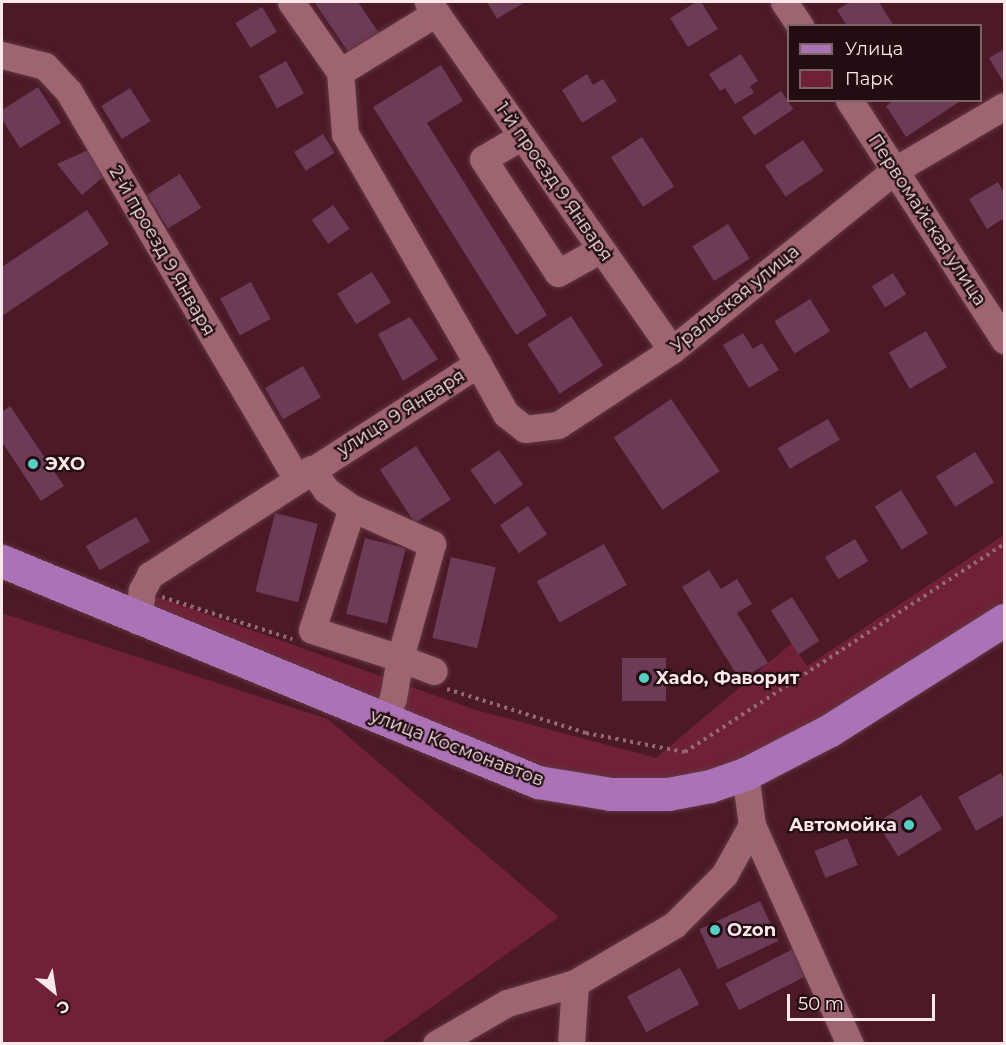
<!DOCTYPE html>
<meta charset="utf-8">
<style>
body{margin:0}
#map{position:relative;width:1006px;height:1045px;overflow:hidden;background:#4c1926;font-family:Montserrat,sans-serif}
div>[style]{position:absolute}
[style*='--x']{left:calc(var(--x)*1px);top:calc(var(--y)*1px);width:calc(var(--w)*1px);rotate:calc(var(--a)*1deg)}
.green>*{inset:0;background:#702137}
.building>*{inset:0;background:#6c3b56;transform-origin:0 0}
.path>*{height:4px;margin-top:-2px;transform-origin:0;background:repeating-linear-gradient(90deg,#916a73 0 3px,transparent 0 7.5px)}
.roads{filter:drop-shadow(0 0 2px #603844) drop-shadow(0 0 2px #603844)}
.minor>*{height:27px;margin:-13.5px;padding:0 13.5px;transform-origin:13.5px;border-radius:13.5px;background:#9e646f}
.major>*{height:33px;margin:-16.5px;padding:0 16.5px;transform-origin:16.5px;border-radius:16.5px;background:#ab73b5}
.dots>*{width:16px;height:16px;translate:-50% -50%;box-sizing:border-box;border:3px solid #240d12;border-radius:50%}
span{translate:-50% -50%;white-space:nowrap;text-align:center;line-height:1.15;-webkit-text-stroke:4.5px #240d12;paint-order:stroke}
.street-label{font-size:18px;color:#fce7ea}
.poi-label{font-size:18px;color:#fce7ea;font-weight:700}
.left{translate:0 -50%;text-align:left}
.right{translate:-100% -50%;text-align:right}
.frame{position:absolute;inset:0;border:3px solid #fce7ea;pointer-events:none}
.legend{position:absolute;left:787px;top:24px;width:195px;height:78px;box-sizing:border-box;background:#240d12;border:2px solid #7a6468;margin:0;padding:8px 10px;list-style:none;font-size:18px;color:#fce7ea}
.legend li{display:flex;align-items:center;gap:12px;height:30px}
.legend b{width:30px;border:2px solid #7a6468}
.north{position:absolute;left:24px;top:961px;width:60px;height:60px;-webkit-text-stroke:4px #240d12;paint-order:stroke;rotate:150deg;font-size:16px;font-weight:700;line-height:24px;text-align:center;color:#fce7ea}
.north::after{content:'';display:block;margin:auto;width:21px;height:27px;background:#fce7ea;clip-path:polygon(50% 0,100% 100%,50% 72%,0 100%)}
.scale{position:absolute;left:787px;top:994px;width:148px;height:27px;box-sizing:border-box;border:3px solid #fce7ea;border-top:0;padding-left:8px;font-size:18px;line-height:21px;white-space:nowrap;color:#fce7ea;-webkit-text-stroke:4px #240d12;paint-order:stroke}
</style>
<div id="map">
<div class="green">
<i style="clip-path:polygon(1004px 535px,1004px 610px,732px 768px,626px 785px,568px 775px,511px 759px,144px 604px,158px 597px,476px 710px,656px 758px,792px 643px,807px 666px)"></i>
<i style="clip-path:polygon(2px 613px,328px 719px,559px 917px,381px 1043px,2px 1043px)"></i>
</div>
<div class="building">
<i style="clip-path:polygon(314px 2px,358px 2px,381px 36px,351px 56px)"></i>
<i style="clip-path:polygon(487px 2px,525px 2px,497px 19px)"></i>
<i style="clip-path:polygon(696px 2px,701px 2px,718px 29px,688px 47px,670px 18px)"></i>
<i style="clip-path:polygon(850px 2px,879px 2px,894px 26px,847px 26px,837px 10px)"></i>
<i style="left:262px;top:7px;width:29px;height:31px;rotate:59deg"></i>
<i style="clip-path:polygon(1004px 49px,1004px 83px,989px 58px)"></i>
<i style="clip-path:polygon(741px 54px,758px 81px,750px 86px,754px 93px,735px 104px,725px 88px,720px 91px,709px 74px)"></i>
<i style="left:286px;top:61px;width:37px;height:31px;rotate:61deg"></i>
<i style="clip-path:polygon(441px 65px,463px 101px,427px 123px,547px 315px,516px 335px,373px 107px)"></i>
<i style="clip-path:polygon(587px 74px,593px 85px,603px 79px,617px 101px,582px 123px,562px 90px)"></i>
<i style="clip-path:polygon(38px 87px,61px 123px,20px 148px,2px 119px,2px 110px)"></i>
<i style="left:130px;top:88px;width:39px;height:34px;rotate:58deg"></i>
<i style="left:781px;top:91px;width:22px;height:47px;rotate:56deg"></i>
<i style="clip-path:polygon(894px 100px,962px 100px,906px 137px,886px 106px)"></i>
<i style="left:323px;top:134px;width:22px;height:34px;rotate:58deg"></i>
<i style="left:642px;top:137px;width:59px;height:37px;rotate:57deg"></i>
<i style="left:803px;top:140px;width:37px;height:46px;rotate:56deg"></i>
<i style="clip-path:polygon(88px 150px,103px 177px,82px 195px,57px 164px)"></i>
<i style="left:180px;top:174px;width:40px;height:39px;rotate:58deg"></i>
<i style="clip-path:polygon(998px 182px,1004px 193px,1004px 218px,987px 229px,969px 199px)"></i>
<i style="left:333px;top:205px;width:29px;height:26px;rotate:55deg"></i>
<i style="clip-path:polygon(87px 210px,109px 244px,2px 316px,2px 267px)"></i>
<i style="left:728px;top:224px;width:41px;height:42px;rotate:58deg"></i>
<i style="left:372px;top:272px;width:36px;height:41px;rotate:58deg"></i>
<i style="left:893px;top:273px;width:25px;height:25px;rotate:58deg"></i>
<i style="left:251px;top:282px;width:42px;height:35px;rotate:62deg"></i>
<i style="left:810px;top:299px;width:38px;height:42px;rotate:58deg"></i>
<i style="left:571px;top:316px;width:59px;height:52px;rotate:57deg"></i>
<i style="clip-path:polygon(410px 317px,438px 359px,403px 381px,378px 334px)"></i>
<i style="left:926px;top:331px;width:42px;height:43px;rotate:60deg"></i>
<i style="clip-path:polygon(743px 333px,753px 349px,762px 343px,779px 370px,749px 388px,723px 345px)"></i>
<i style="left:303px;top:366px;width:36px;height:44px;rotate:60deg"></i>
<i style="left:671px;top:399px;width:87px;height:69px;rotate:56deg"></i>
<i style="clip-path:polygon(10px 406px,64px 486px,41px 501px,2px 442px,2px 412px)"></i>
<i style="left:828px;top:419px;width:24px;height:58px;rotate:60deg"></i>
<i style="left:416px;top:446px;width:64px;height:43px;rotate:57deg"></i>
<i style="left:499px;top:450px;width:42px;height:35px;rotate:55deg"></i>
<i style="left:975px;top:452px;width:36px;height:46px;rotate:58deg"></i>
<i style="left:901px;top:490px;width:51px;height:31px;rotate:58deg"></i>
<i style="left:528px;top:506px;width:34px;height:34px;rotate:56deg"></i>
<i style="left:275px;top:513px;width:44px;height:81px;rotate:14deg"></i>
<i style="left:136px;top:517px;width:28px;height:58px;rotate:60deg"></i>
<i style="left:365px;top:538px;width:42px;height:78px;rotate:14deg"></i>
<i style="left:855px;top:539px;width:26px;height:35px;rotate:59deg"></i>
<i style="left:604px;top:544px;width:47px;height:77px;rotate:61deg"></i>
<i style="left:451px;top:557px;width:46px;height:83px;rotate:13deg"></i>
<i style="clip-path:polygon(709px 570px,721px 589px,737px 579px,752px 604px,737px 613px,768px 663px,740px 680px,682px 587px)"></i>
<i style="left:792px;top:597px;width:52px;height:25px;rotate:58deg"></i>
<i style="left:666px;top:658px;width:43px;height:44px;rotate:90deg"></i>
<i style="clip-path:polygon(1001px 773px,1004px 780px,1004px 815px,976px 831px,958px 797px)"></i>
<i style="left:921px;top:795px;width:40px;height:52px;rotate:58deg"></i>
<i style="left:847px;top:838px;width:29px;height:35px;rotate:68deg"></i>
<i style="left:760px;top:901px;width:44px;height:67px;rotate:65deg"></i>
<i style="left:795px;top:948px;width:30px;height:78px;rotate:63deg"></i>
<i style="left:680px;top:968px;width:41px;height:60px;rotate:62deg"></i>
</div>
<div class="path">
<i style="--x:162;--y:597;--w:137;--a:17.9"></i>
<i style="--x:447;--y:689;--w:146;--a:17.6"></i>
<i style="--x:586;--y:733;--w:101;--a:10.9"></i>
<i style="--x:685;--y:752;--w:381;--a:-33.1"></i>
</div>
<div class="roads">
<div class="minor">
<i style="--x:291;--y:2;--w:85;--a:55"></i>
<i style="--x:340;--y:72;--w:113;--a:-31.6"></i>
<i style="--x:436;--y:13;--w:14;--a:-126"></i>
<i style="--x:784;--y:2;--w:29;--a:56"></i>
<i style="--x:436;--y:13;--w:411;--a:55"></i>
<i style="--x:2;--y:55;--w:44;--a:14.3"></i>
<i style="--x:45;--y:66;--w:35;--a:47"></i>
<i style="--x:69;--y:92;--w:448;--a:59.5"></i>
<i style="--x:849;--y:100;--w:286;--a:57.1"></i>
<i style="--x:522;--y:136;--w:45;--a:149.5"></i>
<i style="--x:483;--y:159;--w:136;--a:56.7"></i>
<i style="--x:558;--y:273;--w:49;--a:-29.2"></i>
<i style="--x:478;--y:364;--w:57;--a:60.8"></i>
<i style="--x:506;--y:414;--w:24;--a:38"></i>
<i style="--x:525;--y:429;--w:33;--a:-7"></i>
<i style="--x:558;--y:425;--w:136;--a:-33.3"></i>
<i style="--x:672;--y:350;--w:287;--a:-38.9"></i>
<i style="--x:895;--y:170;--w:126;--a:-30.4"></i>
<i style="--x:311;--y:469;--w:26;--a:54"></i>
<i style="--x:326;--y:490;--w:32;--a:35"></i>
<i style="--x:352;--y:508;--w:128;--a:108.2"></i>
<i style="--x:312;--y:630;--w:92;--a:17.7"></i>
<i style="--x:400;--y:658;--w:41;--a:99.9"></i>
<i style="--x:393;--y:698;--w:24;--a:114"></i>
<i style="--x:352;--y:508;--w:88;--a:24.2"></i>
<i style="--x:432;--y:544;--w:118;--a:105.7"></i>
<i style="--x:400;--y:658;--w:36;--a:21"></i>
<i style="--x:138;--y:621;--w:31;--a:-83"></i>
<i style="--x:142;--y:590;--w:17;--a:-62"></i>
<i style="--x:150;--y:575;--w:390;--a:-32.8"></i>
<i style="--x:478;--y:364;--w:266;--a:-120"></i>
<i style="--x:345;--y:134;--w:62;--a:-94.6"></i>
<i style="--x:752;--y:825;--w:240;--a:65.9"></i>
<i style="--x:436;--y:1044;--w:82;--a:-30"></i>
<i style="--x:507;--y:1003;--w:71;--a:-16.4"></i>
<i style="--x:571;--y:1044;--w:61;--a:-86.2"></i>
<i style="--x:575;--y:983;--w:115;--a:-30.4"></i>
<i style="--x:674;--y:925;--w:71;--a:-45"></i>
<i style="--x:724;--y:875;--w:57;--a:-60.8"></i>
<i style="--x:752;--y:825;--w:51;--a:-97.8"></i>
</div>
<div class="major">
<i style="--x:2;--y:561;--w:580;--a:22.41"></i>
<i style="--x:538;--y:782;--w:74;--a:9.3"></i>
<i style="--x:611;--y:794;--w:57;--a:0"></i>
<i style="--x:668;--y:794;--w:43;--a:-10.8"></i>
<i style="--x:710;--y:786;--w:37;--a:-19"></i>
<i style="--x:745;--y:774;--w:96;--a:-27.4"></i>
<i style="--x:830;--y:730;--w:206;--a:-32.3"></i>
</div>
</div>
<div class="dots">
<i style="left:33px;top:464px;background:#56cec3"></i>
<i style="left:644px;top:678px;background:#56cec3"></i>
<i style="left:909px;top:825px;background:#56cec3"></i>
<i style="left:715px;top:930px;background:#56cec3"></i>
</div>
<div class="street-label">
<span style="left:554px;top:182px;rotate:55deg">1-й проезд 9 Января</span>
<span style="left:927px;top:220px;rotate:57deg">Первомайская улица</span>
<span style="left:162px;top:251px;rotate:60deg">2-й проезд 9 Января</span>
<span style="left:735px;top:299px;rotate:-39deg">Уральская улица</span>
<span style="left:401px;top:413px;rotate:-32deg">улица 9 Января</span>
<span style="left:457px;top:748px;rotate:21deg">улица Космонавтов</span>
</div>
<div class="poi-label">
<span class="left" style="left:45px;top:464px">ЭХО</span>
<span class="left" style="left:656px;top:678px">Xado, Фаворит</span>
<span class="right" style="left:897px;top:825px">Автомойка</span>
<span class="left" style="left:727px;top:930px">Ozon</span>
</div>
<div class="frame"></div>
<ul class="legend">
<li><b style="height:8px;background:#ab73b5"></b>Улица</li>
<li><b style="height:16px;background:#702137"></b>Парк</li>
</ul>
<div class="north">С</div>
<div class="scale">50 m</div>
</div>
